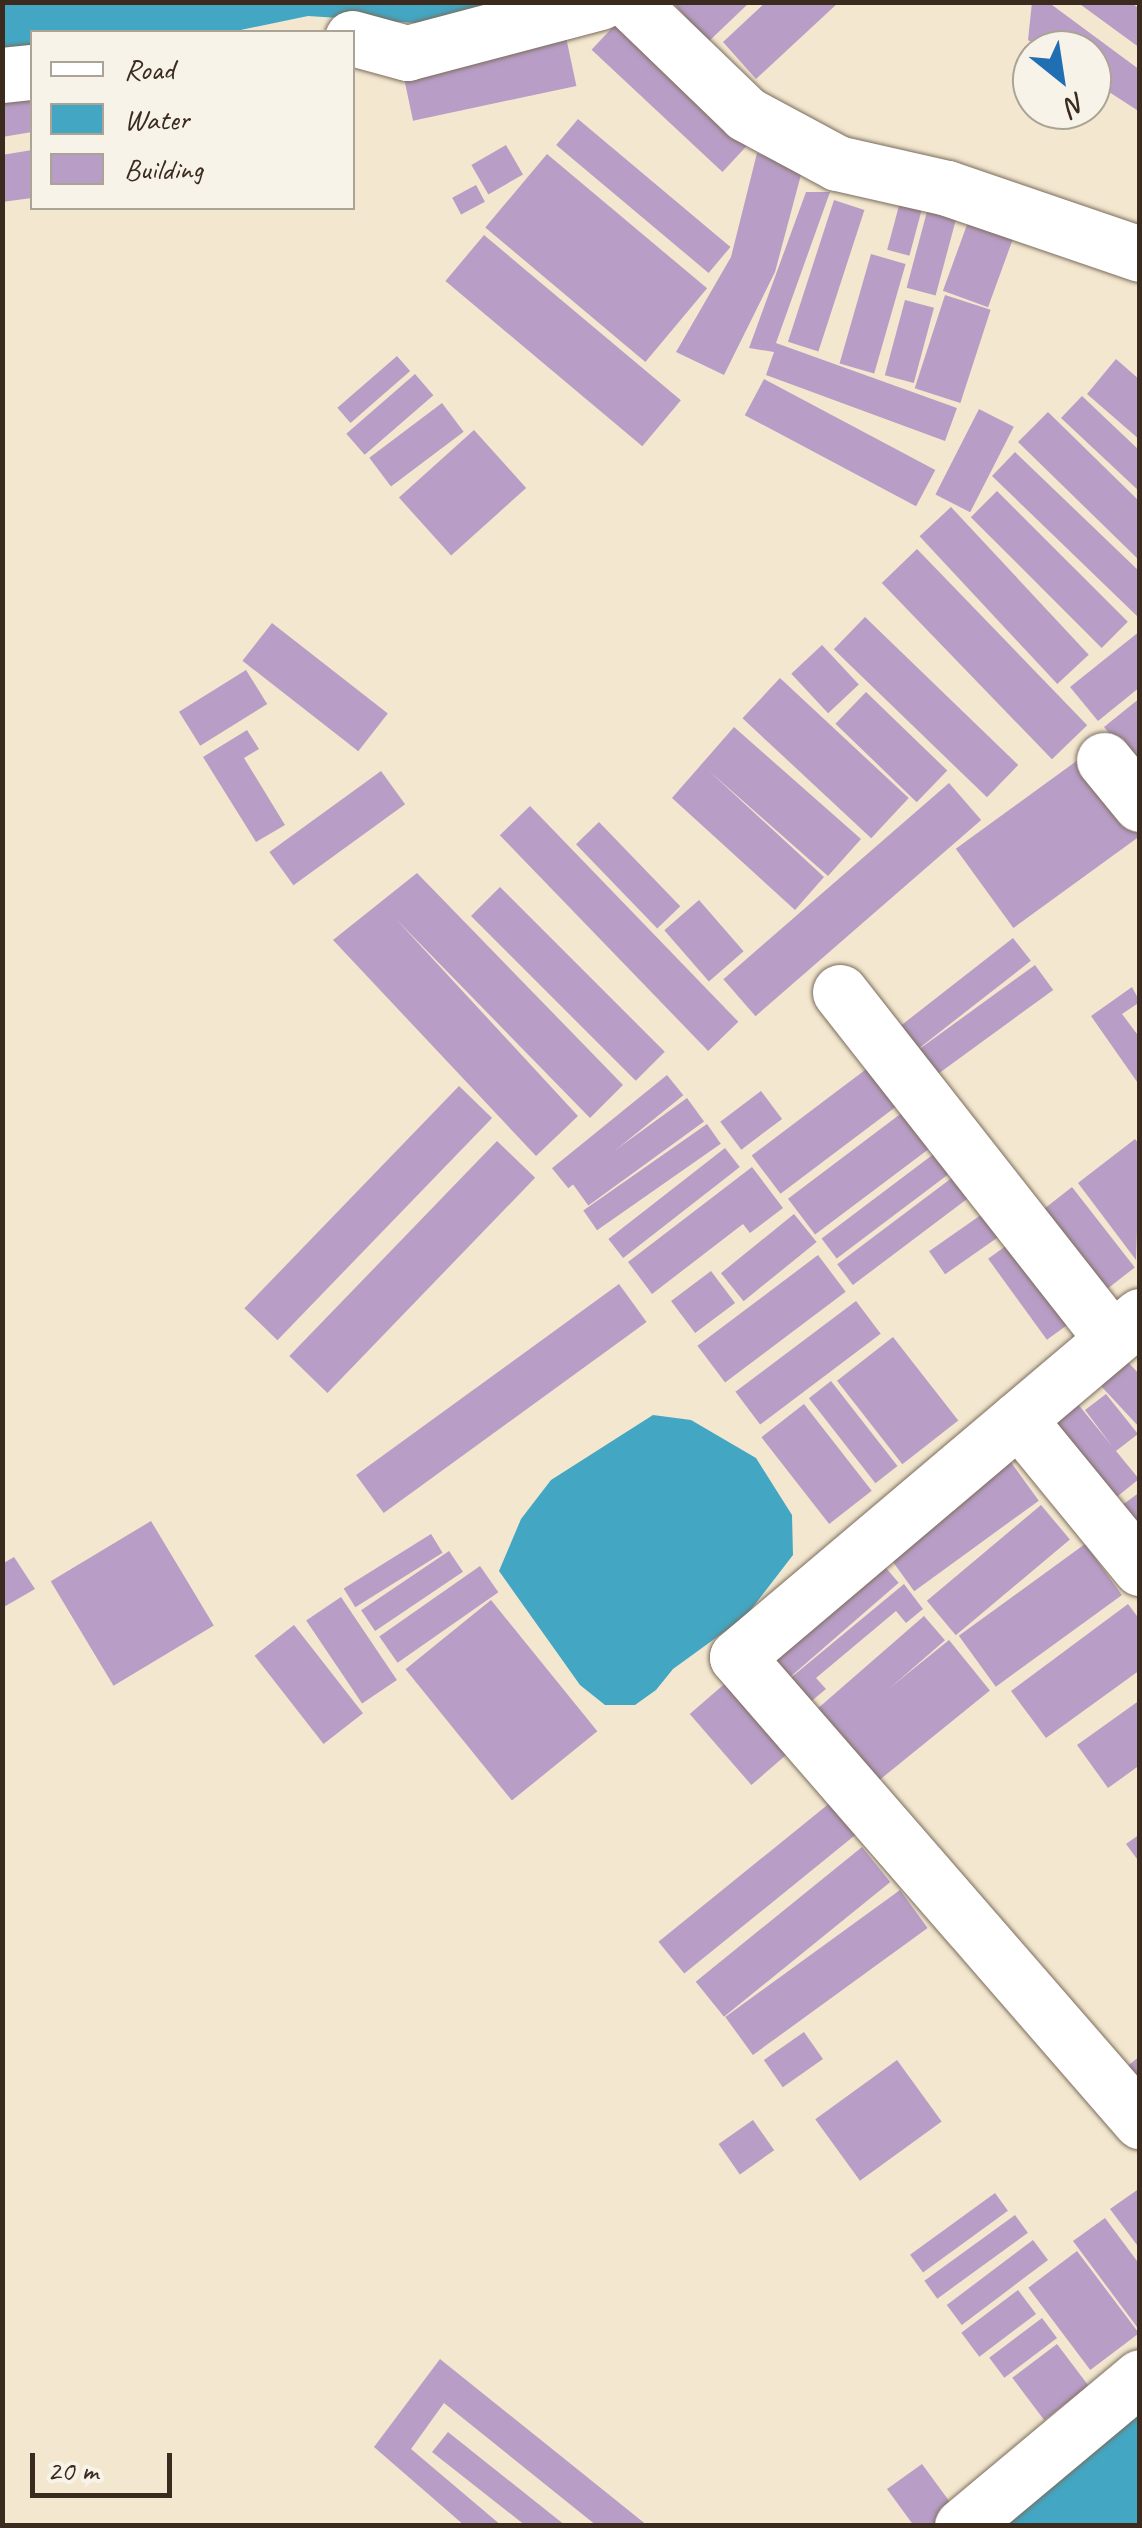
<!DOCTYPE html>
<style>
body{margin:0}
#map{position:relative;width:1142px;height:2528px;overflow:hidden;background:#f3e7cf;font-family:Caveat,sans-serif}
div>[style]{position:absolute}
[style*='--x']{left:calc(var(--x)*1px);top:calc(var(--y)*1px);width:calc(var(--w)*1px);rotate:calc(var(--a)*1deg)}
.water>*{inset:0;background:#43a7c3}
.building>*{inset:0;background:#b89ec6;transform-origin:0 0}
.roads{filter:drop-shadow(0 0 2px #7b6c5c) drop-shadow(0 0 2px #7b6c5c)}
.minor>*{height:55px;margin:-27.5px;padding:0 27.5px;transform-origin:27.5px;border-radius:27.5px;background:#fff}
span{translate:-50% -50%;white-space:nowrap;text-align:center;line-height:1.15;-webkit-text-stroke:10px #f7f3e8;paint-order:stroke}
.frame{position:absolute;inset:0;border:5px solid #3b2a1e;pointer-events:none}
.legend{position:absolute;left:30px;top:30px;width:325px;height:180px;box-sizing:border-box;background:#f7f3e8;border:2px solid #aca397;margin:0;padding:12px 18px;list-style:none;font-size:30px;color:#3b2a1e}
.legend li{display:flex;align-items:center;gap:20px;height:50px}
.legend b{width:50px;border:2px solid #aca397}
.north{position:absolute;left:1012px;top:30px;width:100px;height:100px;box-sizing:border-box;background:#f7f3e8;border:2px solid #aca397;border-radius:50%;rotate:150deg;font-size:28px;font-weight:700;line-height:40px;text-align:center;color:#3b2a1e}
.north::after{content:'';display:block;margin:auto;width:35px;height:45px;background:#1f6fb2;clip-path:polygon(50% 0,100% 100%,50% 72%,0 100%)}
.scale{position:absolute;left:30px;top:2453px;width:142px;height:45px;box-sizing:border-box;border:5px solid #3b2a1e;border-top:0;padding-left:12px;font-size:30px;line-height:35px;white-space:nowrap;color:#3b2a1e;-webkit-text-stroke:8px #f7f3e8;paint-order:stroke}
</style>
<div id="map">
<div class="water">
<i style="clip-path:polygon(2px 3px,505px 3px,431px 24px,308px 16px,231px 32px,32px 32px,32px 57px,3px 59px)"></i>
<i style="clip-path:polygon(653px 1415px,691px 1420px,756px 1458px,792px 1515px,793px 1555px,746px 1616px,673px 1669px,656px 1690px,635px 1705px,605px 1705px,580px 1685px,499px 1571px,521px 1519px,551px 1480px)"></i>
<i style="clip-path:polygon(1139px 2391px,1139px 2525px,987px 2526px)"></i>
</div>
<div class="building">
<i style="clip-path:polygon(673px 2px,750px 2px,707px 43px)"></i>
<i style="clip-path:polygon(766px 2px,839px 2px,756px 79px,723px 42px)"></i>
<i style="clip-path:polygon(1032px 2px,1048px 2px,1140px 70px,1140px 112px,1092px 81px,1092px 50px,1044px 50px,1028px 40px)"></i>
<i style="clip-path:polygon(1077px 2px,1130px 2px,1140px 9px,1140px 48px)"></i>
<i style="left:625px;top:14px;width:179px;height:49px;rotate:43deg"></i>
<i style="left:566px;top:37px;width:50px;height:167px;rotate:78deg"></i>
<i style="clip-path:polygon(32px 89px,32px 132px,2px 137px,2px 94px)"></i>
<i style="left:578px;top:119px;width:199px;height:34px;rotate:40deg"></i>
<i style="left:506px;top:145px;width:34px;height:40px;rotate:60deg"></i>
<i style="clip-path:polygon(32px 150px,32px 198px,2px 202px,2px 155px)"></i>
<i style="clip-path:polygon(757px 153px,802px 171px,775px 272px,724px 375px,676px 352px,731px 257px)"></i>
<i style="left:547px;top:154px;width:209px;height:96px;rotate:40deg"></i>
<i style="left:476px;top:185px;width:19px;height:27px;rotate:62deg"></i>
<i style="left:904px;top:187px;width:23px;height:65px;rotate:15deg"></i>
<i style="clip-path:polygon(806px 192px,830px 192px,776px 343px,957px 408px,945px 441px,766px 375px,774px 352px,749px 348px)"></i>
<i style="left:932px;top:193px;width:30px;height:98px;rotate:15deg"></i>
<i style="left:834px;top:200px;width:32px;height:149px;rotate:18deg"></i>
<i style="left:972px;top:211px;width:48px;height:85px;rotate:20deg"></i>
<i style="left:484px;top:235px;width:257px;height:60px;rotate:40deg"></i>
<i style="left:871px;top:254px;width:36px;height:114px;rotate:16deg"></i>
<i style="left:945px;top:295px;width:48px;height:98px;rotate:18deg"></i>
<i style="left:905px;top:300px;width:30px;height:78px;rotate:15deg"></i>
<i style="left:397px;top:356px;width:20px;height:79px;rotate:49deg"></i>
<i style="clip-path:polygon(1116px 359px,1140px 380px,1140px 440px,1087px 394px)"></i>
<i style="left:415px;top:374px;width:28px;height:91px;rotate:49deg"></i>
<i style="left:764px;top:379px;width:194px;height:41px;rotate:28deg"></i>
<i style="clip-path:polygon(1082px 396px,1140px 451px,1140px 492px,1061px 418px)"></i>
<i style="left:442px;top:403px;width:36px;height:91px;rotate:53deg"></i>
<i style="left:979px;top:409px;width:39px;height:96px;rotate:27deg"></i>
<i style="clip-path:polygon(1048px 412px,1140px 502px,1140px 561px,1018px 442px)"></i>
<i style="left:474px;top:430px;width:78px;height:101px;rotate:48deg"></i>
<i style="clip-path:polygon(1015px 452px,1140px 572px,1138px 617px,992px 476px)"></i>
<i style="left:997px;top:491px;width:185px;height:37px;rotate:45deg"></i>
<i style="left:951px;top:507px;width:202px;height:43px;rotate:47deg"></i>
<i style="left:917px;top:549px;width:245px;height:49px;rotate:46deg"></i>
<i style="left:865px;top:617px;width:213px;height:45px;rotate:44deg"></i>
<i style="left:272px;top:623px;width:147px;height:48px;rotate:38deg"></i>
<i style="clip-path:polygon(1140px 631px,1140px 687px,1098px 721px,1070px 687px)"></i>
<i style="left:822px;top:645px;width:54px;height:42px;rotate:47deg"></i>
<i style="left:246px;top:670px;width:40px;height:79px;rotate:58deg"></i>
<i style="left:780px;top:678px;width:176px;height:55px;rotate:43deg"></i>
<i style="left:866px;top:692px;width:113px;height:44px;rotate:44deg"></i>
<i style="clip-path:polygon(1140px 698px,1140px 765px,1137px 767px,1104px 727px)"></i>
<i style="clip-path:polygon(734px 727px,861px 839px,828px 876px,708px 770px,824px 877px,795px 910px,672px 798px)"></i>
<i style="clip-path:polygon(247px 730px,259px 749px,244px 758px,285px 825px,256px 842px,203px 757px)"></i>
<i style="left:1082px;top:757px;width:98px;height:156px;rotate:54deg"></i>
<i style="left:381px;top:771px;width:41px;height:138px;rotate:54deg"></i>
<i style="left:949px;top:783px;width:49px;height:299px;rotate:49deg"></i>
<i style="left:530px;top:806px;width:300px;height:42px;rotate:46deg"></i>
<i style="left:599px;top:822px;width:117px;height:32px;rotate:46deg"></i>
<i style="clip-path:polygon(417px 873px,623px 1085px,590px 1118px,395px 918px,578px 1116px,536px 1156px,333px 940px)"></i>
<i style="left:500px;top:887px;width:233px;height:41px;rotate:45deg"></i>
<i style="left:699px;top:900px;width:68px;height:46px;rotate:49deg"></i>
<i style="left:1013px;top:938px;width:29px;height:143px;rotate:52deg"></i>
<i style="left:1035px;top:965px;width:31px;height:143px;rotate:54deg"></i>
<i style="clip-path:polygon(1132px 987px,1140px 1002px,1122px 1014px,1140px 1038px,1140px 1086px,1091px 1016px)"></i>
<i style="left:873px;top:1064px;width:48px;height:152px;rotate:53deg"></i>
<i style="left:667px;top:1075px;width:26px;height:148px;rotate:51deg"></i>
<i style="left:459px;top:1086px;width:46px;height:309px;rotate:44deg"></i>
<i style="left:761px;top:1091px;width:35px;height:51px;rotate:53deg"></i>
<i style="left:687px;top:1098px;width:29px;height:143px;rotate:54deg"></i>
<i style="left:907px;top:1109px;width:45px;height:149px;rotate:53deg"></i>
<i style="left:707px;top:1124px;width:24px;height:151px;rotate:55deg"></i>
<i style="clip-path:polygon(1135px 1139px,1140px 1145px,1136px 1260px,1078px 1183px)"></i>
<i style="left:497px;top:1141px;width:53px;height:299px;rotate:44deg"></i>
<i style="left:725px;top:1148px;width:24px;height:148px;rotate:52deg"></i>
<i style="left:935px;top:1153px;width:25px;height:142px;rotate:53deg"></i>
<i style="clip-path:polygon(752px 1167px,783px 1208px,750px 1233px,743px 1224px,652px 1294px,628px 1262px)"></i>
<i style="left:957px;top:1174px;width:26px;height:150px;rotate:53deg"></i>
<i style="left:1072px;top:1187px;width:102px;height:38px;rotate:52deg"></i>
<i style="left:988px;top:1210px;width:28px;height:72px;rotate:55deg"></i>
<i style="left:794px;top:1214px;width:36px;height:94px;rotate:51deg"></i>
<i style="left:1014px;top:1240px;width:100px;height:32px;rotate:54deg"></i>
<i style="left:818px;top:1255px;width:46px;height:151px;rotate:53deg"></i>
<i style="left:711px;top:1271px;width:40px;height:50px;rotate:53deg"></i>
<i style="left:619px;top:1284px;width:47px;height:325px;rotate:54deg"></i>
<i style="left:856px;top:1301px;width:41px;height:151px;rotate:53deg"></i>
<i style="left:893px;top:1337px;width:106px;height:71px;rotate:52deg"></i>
<i style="clip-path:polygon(1127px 1361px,1140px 1375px,1140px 1428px,1101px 1386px)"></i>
<i style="left:831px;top:1381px;width:108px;height:28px;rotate:52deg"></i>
<i style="clip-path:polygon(1106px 1394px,1138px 1434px,1116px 1451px,1139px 1479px,1103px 1508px,1041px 1432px,1077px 1403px,1112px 1446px,1085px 1410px)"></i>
<i style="left:804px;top:1404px;width:110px;height:54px;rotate:52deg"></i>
<i style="left:1010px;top:1461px;width:49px;height:154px;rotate:54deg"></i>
<i style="clip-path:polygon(1140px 1492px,1140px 1537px,1118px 1508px)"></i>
<i style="left:1041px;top:1505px;width:45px;height:149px;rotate:50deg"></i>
<i style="left:151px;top:1521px;width:122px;height:117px;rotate:59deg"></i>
<i style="left:431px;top:1534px;width:22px;height:103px;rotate:58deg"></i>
<i style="left:1085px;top:1544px;width:63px;height:156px;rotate:54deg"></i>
<i style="left:449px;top:1551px;width:25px;height:106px;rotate:56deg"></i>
<i style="clip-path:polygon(14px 1557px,35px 1589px,2px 1608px,2px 1564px)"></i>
<i style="left:879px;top:1560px;width:30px;height:143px;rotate:49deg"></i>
<i style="left:480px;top:1566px;width:32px;height:123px;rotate:55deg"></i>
<i style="clip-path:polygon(904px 1584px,923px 1609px,906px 1623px,896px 1611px,816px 1678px,826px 1689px,808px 1704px,788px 1680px)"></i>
<i style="left:341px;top:1597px;width:100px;height:42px;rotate:56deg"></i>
<i style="left:491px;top:1600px;width:169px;height:110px;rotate:51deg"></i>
<i style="clip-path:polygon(1128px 1604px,1140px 1620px,1140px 1670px,1046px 1738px,1011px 1691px)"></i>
<i style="left:924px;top:1616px;width:32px;height:145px;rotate:49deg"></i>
<i style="left:294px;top:1625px;width:112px;height:50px;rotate:52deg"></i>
<i style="left:949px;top:1640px;width:65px;height:147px;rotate:51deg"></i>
<i style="left:729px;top:1680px;width:94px;height:52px;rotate:49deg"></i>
<i style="clip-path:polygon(1140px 1700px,1140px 1765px,1108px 1788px,1077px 1745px)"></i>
<i style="left:831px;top:1802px;width:41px;height:222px;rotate:51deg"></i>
<i style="clip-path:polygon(1140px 1834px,1140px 1863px,1126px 1844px)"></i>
<i style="left:862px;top:1847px;width:45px;height:214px;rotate:51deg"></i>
<i style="left:900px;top:1890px;width:47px;height:216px;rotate:54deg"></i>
<i style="left:804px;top:2032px;width:33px;height:49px;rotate:55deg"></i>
<i style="clip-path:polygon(1140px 2056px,1140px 2098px,1119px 2073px)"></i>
<i style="left:897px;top:2060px;width:76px;height:101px;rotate:54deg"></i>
<i style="left:753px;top:2120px;width:37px;height:42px;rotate:55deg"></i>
<i style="clip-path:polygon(1140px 2188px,1140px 2249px,1110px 2209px)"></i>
<i style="left:995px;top:2193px;width:22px;height:105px;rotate:54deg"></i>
<i style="left:1015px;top:2215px;width:22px;height:112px;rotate:54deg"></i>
<i style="clip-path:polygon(1105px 2218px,1140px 2265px,1140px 2331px,1073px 2241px)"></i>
<i style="left:1033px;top:2240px;width:25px;height:108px;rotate:53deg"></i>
<i style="left:1077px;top:2251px;width:103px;height:61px;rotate:53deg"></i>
<i style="left:1018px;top:2290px;width:30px;height:71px;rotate:53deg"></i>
<i style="left:1042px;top:2318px;width:25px;height:66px;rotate:53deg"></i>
<i style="left:1057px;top:2344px;width:53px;height:56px;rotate:53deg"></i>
<i style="clip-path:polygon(440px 2359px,648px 2526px,597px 2526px,444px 2403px,411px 2449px,502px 2526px,465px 2526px,374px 2447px)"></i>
<i style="clip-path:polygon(448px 2432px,566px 2526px,526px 2526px,432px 2452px)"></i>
<i style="clip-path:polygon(922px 2464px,955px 2509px,932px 2526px,914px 2526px,887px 2489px)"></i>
</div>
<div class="roads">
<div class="minor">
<i style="--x:630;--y:2;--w:161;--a:44"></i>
<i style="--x:746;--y:114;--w:103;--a:28.3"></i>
<i style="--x:837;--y:163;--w:113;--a:12.8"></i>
<i style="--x:947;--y:188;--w:204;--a:18.9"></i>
<i style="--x:352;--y:38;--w:57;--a:15.3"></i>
<i style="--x:407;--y:53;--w:200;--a:-14.8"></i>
<i style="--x:2;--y:75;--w:30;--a:-6"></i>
<i style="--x:1104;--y:760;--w:57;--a:50.7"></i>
<i style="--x:840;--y:992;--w:441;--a:51.9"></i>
<i style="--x:1140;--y:1316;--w:528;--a:139.76"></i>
<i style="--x:737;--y:1657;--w:615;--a:49.02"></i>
<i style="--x:1018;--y:1419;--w:193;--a:50.7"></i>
<i style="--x:962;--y:2526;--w:232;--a:-39.9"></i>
</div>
</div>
<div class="frame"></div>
<ul class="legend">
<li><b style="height:12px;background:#fff"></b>Road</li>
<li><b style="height:28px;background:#43a7c3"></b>Water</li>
<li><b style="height:28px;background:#b89ec6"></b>Building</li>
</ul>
<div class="north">N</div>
<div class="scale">20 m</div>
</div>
